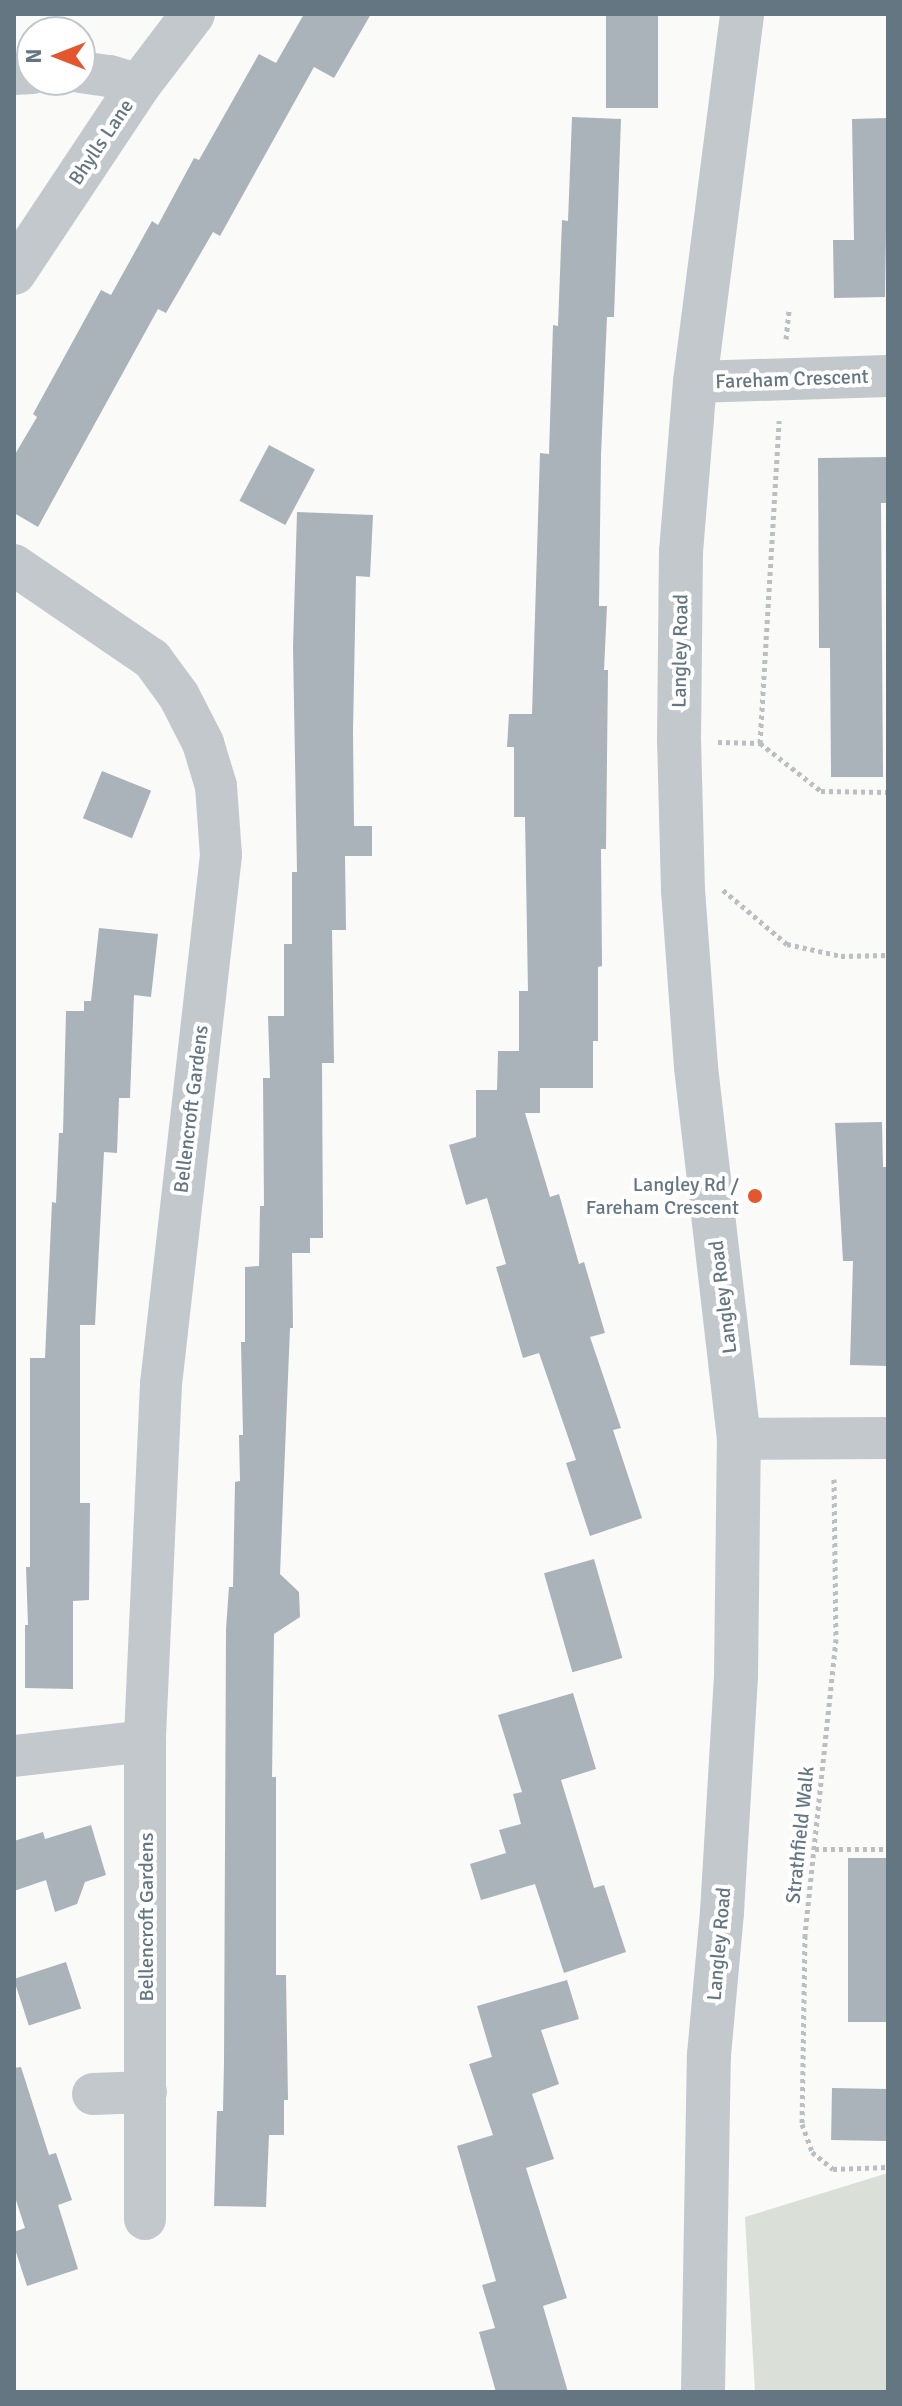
<!DOCTYPE html>
<style>
body{margin:0}
#map{position:relative;width:902px;height:2406px;overflow:hidden;background:#fafaf8;font-family:Signika,sans-serif}
div>[style]{position:absolute}
[style*='--x']{left:calc(var(--x)*1px);top:calc(var(--y)*1px);width:calc(var(--w)*1px);rotate:calc(var(--a)*1deg)}
.green>*{inset:0;background:#dadfd7}
.building>*{inset:0;background:#aab3b9;transform-origin:0 0}
.path>*{height:5px;margin-top:-2.5px;transform-origin:0;background:repeating-linear-gradient(90deg,#bbbfc2 0 4px,transparent 0 8px)}
.minor>*{height:42px;margin:-21px;padding:0 21px;transform-origin:21px;border-radius:21px;background:#c3c8cc}
.tertiary>*{height:44px;margin:-22px;padding:0 22px;transform-origin:22px;border-radius:22px;background:#c3c8cc}
.dots>*{width:22px;height:22px;translate:-50% -50%;box-sizing:border-box;border:4px solid #fff;border-radius:50%}
span{translate:-50% -50%;white-space:nowrap;text-align:center;line-height:1.15;-webkit-text-stroke:8px #fff;paint-order:stroke}
.street-label{font-size:20px;color:#657683}
.poi-label{font-size:20px;color:#657683}
.right{translate:-100% -50%;text-align:right}
.frame{position:absolute;inset:0;border:16px solid #657683;pointer-events:none}
.north{position:absolute;left:16px;top:16px;width:80px;height:80px;box-sizing:border-box;background:#fff;border:2px solid #c1c8cd;border-radius:50%;rotate:270deg;font-size:22px;font-weight:700;line-height:32px;text-align:center;color:#657683}
.north::after{content:'';display:block;margin:auto;width:28px;height:36px;background:#e4572e;clip-path:polygon(50% 0,100% 100%,50% 72%,0 100%)}
</style>
<div id="map">
<div class="green">
<i style="clip-path:polygon(888px 2173px,888px 2392px,755px 2392px,745px 2217px)"></i>
</div>
<div class="building">
<i style="clip-path:polygon(304px 14px,371px 14px,334px 78px,314px 67px,220px 236px,213px 232px,166px 313px,158px 309px,38px 527px,14px 513px,14px 456px,37px 417px,33px 414px,101px 290px,111px 295px,152px 221px,158px 225px,194px 158px,199px 160px,259px 54px,276px 63px)"></i>
<i style="left:606px;top:14px;width:52px;height:94px"></i>
<i style="clip-path:polygon(572px 117px,621px 119px,614px 317px,607px 317px,601px 455px,599px 606px,607px 606px,604px 670px,608px 670px,606px 849px,601px 849px,602px 966px,598px 967px,598px 1041px,593px 1041px,593px 1088px,540px 1088px,540px 1113px,525px 1113px,550px 1197px,559px 1194px,579px 1264px,584px 1262px,605px 1333px,590px 1337px,621px 1428px,613px 1430px,642px 1518px,590px 1536px,566px 1463px,576px 1460px,539px 1353px,523px 1358px,496px 1267px,506px 1264px,487px 1198px,466px 1205px,449px 1145px,476px 1137px,476px 1090px,497px 1090px,498px 1051px,519px 1051px,519px 991px,528px 991px,525px 817px,514px 817px,514px 747px,507px 747px,509px 714px,532px 714px,540px 453px,549px 454px,553px 325px,558px 326px,562px 220px,568px 221px)"></i>
<i style="clip-path:polygon(888px 118px,885px 297px,834px 298px,833px 240px,854px 240px,852px 119px)"></i>
<i style="left:269px;top:445px;width:52px;height:63px;rotate:28deg"></i>
<i style="clip-path:polygon(888px 457px,888px 503px,881px 503px,883px 777px,831px 777px,830px 648px,819px 648px,818px 458px)"></i>
<i style="clip-path:polygon(297px 512px,373px 515px,370px 577px,356px 576px,353px 732px,354px 826px,372px 826px,372px 856px,345px 856px,346px 930px,332px 930px,334px 1063px,322px 1063px,323px 1238px,310px 1238px,310px 1253px,292px 1253px,293px 1328px,290px 1328px,280px 1574px,299px 1592px,300px 1617px,274px 1634px,272px 1777px,276px 1777px,276px 1975px,286px 1975px,288px 2100px,284px 2100px,284px 2135px,269px 2135px,266px 2207px,214px 2206px,217px 2111px,223px 2111px,224px 2061px,226px 1629px,229px 1587px,233px 1587px,235px 1482px,240px 1481px,239px 1435px,243px 1435px,241px 1342px,245px 1342px,245px 1267px,259px 1266px,260px 1206px,264px 1206px,263px 1078px,270px 1078px,268px 1016px,284px 1016px,284px 944px,292px 944px,292px 872px,297px 872px,293px 647px)"></i>
<i style="left:102px;top:771px;width:53px;height:51px;rotate:22deg"></i>
<i style="clip-path:polygon(99px 928px,158px 934px,151px 997px,134px 995px,130px 1098px,119px 1098px,117px 1153px,104px 1152px,95px 1325px,80px 1325px,80px 1503px,90px 1503px,89px 1600px,73px 1601px,73px 1689px,25px 1688px,25px 1625px,28px 1625px,26px 1567px,30px 1567px,30px 1358px,45px 1358px,52px 1202px,56px 1203px,59px 1133px,63px 1133px,66px 1011px,84px 1011px,84px 1001px,91px 1001px)"></i>
<i style="clip-path:polygon(882px 1122px,883px 1167px,888px 1167px,888px 1366px,850px 1365px,853px 1261px,843px 1261px,835px 1123px)"></i>
<i style="left:594px;top:1559px;width:103px;height:52px;rotate:74deg"></i>
<i style="clip-path:polygon(573px 1693px,596px 1769px,561px 1780px,594px 1888px,604px 1885px,626px 1952px,564px 1973px,535px 1884px,481px 1900px,470px 1864px,506px 1853px,499px 1830px,521px 1824px,513px 1794px,522px 1792px,498px 1715px)"></i>
<i style="clip-path:polygon(91px 1825px,106px 1875px,85px 1882px,77px 1904px,55px 1912px,46px 1880px,14px 1891px,14px 1841px,43px 1832px,45px 1839px)"></i>
<i style="left:848px;top:1858px;width:40px;height:164px"></i>
<i style="left:66px;top:1962px;width:49px;height:55px;rotate:72deg"></i>
<i style="clip-path:polygon(567px 1980px,579px 2019px,541px 2030px,559px 2084px,532px 2094px,554px 2159px,526px 2168px,567px 2298px,543px 2306px,568px 2392px,496px 2392px,479px 2332px,495px 2328px,482px 2285px,496px 2281px,457px 2146px,493px 2135px,469px 2064px,492px 2057px,477px 2006px)"></i>
<i style="clip-path:polygon(21px 2067px,49px 2155px,56px 2153px,72px 2200px,58px 2205px,78px 2269px,27px 2286px,14px 2246px,14px 2232px,25px 2228px,14px 2194px,14px 2068px)"></i>
<i style="left:832px;top:2088px;width:56px;height:52px;rotate:1deg"></i>
</div>
<div class="path">
<i style="--x:786;--y:339;--w:29;--a:-84"></i>
<i style="--x:718;--y:742;--w:42;--a:1.4"></i>
<i style="--x:760;--y:743;--w:78;--a:38.2"></i>
<i style="--x:821;--y:791;--w:67;--a:0.9"></i>
<i style="--x:760;--y:743;--w:323;--a:-86.6"></i>
<i style="--x:723;--y:890;--w:84;--a:40.2"></i>
<i style="--x:787;--y:944;--w:55;--a:12.5"></i>
<i style="--x:841;--y:956;--w:47;--a:-1.2"></i>
<i style="--x:834;--y:1479;--w:160;--a:89.3"></i>
<i style="--x:836;--y:1639;--w:298;--a:96"></i>
<i style="--x:805;--y:1935;--w:189;--a:90.9"></i>
<i style="--x:802;--y:2124;--w:30;--a:70"></i>
<i style="--x:812;--y:2152;--w:27;--a:39"></i>
<i style="--x:833;--y:2169;--w:55;--a:-2.1"></i>
<i style="--x:815;--y:1849;--w:73;--a:0"></i>
</div>
<div class="minor">
<i style="--x:80;--y:72;--w:30;--a:8"></i>
<i style="--x:110;--y:76;--w:30;--a:17"></i>
<i style="--x:14;--y:74;--w:18;--a:-3"></i>
<i style="--x:695;--y:382;--w:193;--a:-1.8"></i>
<i style="--x:14;--y:565;--w:167;--a:34.3"></i>
<i style="--x:152;--y:659;--w:46;--a:53.9"></i>
<i style="--x:179;--y:696;--w:53;--a:62.9"></i>
<i style="--x:203;--y:743;--w:45;--a:73.2"></i>
<i style="--x:216;--y:786;--w:69;--a:85.9"></i>
<i style="--x:221;--y:855;--w:532;--a:96.47"></i>
<i style="--x:161;--y:1384;--w:357;--a:92.6"></i>
<i style="--x:145;--y:1741;--w:478;--a:90"></i>
<i style="--x:739;--y:1439;--w:149;--a:-0.4"></i>
<i style="--x:14;--y:1756;--w:132;--a:-6.5"></i>
<i style="--x:93;--y:2094;--w:53;--a:-2.2"></i>
</div>
<div class="tertiary">
<i style="--x:14;--y:273;--w:226;--a:-56.4"></i>
<i style="--x:139;--y:85;--w:89;--a:-52.7"></i>
<i style="--x:703;--y:2392;--w:337;--a:-89"></i>
<i style="--x:709;--y:2055;--w:144;--a:-84.8"></i>
<i style="--x:722;--y:1912;--w:236;--a:-86.6"></i>
<i style="--x:736;--y:1676;--w:237;--a:-89.3"></i>
<i style="--x:739;--y:1439;--w:374;--a:-96.6"></i>
<i style="--x:696;--y:1067;--w:176;--a:-94.2"></i>
<i style="--x:683;--y:891;--w:150;--a:-91.5"></i>
<i style="--x:679;--y:741;--w:189;--a:-89.4"></i>
<i style="--x:681;--y:552;--w:171;--a:-85.3"></i>
<i style="--x:695;--y:382;--w:371;--a:-82.7"></i>
</div>
<div class="dots">
<i style="left:755px;top:1196px;background:#e4572e"></i>
</div>
<div class="street-label">
<span style="left:101px;top:142px;rotate:-56deg">Bhylls Lane</span>
<span style="left:792px;top:379px;rotate:-2deg">Fareham Crescent</span>
<span style="left:680px;top:651px;rotate:-89deg">Langley Road</span>
<span style="left:191px;top:1109px;rotate:-83deg">Bellencroft Gardens</span>
<span style="left:723px;top:1297px;rotate:-97deg">Langley Road</span>
<span style="left:800px;top:1835px;rotate:-84deg">Strathfield Walk</span>
<span style="left:146px;top:1917px;rotate:-90deg">Bellencroft Gardens</span>
<span style="left:719px;top:1944px;rotate:-85deg">Langley Road</span>
</div>
<div class="poi-label">
<span class="right" style="left:739px;top:1196px">Langley Rd /<br>Fareham Crescent</span>
</div>
<div class="frame"></div>
<div class="north">N</div>
</div>
